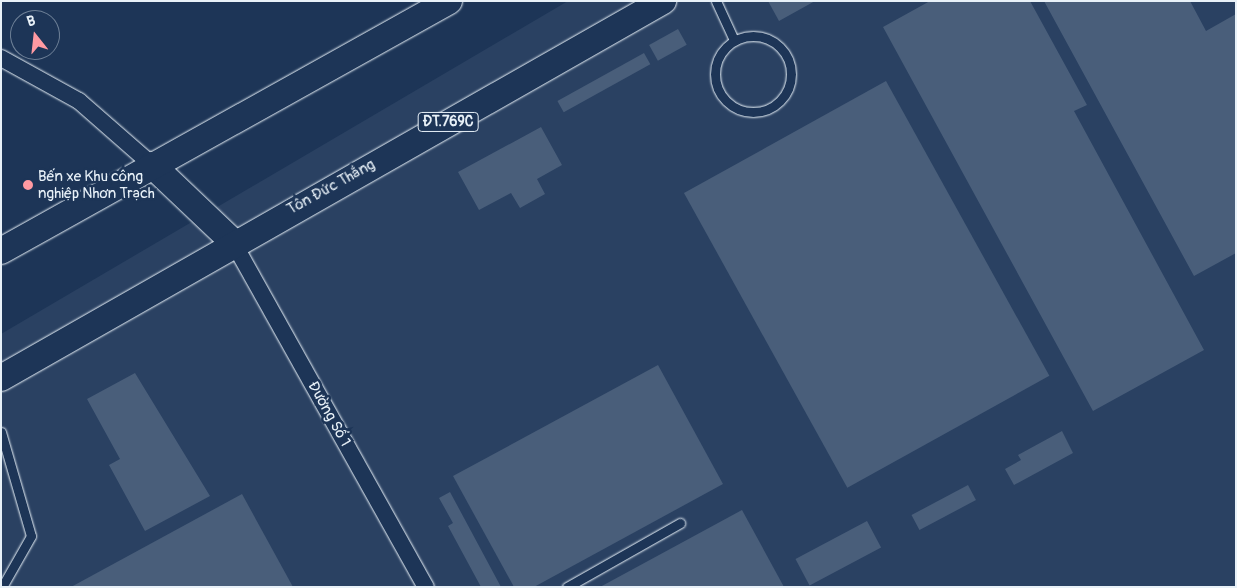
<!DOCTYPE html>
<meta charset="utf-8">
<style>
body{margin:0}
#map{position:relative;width:1237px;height:588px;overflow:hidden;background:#1d3557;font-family:Pangolin,sans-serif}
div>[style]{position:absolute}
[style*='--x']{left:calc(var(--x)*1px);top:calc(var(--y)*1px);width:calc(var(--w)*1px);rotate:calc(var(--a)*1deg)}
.built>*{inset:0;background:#2a4162}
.building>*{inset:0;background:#495e7a;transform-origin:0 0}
.roads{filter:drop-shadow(0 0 1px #e8f1f8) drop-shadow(0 0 1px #e8f1f8)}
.lane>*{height:9px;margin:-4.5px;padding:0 4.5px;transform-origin:4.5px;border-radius:4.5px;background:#1d3557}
.lane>.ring{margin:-4.5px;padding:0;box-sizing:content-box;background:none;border:9px solid #1d3557;border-radius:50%}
.street>*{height:16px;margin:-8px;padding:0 8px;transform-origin:8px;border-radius:8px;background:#1d3557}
.primary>*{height:26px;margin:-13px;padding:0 13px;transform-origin:13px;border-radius:13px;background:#1d3557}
.dots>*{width:14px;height:14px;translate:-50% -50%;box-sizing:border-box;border:2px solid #1d3557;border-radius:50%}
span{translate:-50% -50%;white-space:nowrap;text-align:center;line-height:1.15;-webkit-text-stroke:5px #1d3557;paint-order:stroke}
.shield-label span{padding:1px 4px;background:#1d3557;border:1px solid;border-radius:4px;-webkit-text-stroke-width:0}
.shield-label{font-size:14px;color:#e8f1f8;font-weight:700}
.poi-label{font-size:15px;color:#e8f1f8}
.left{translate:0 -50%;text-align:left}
.street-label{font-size:15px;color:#e8f1f8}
.frame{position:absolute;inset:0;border:2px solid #e8f1f8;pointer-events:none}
.north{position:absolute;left:10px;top:10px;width:50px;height:50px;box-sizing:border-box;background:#1d3557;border:1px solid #6e8097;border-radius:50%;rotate:344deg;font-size:14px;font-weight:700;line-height:20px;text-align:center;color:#e8f1f8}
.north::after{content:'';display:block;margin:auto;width:18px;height:22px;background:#ff9aa2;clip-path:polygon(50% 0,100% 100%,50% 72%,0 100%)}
</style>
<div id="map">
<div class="built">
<i style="clip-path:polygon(568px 1px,1236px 1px,1236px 587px,1px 587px,1px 334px)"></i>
</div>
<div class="building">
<i style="clip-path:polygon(768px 1px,815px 1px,779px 21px)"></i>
<i style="clip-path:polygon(930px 1px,1030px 1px,1087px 105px,1074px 111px,1204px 350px,1093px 411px,883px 27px)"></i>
<i style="clip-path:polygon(1044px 1px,1190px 1px,1206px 31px,1236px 14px,1236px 253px,1194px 276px)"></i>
<i style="left:678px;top:29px;width:18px;height:33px;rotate:61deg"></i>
<i style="left:644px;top:53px;width:13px;height:99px;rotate:61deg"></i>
<i style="left:886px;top:81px;width:337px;height:231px;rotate:61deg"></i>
<i style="clip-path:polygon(541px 127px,562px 165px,537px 179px,545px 194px,520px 208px,511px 193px,479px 210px,458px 172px)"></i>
<i style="clip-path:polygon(658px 365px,723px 484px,534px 587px,514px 587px,453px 476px)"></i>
<i style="clip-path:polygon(135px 373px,210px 496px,145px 531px,109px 465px,120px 459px,87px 399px)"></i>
<i style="clip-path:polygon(1062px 431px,1073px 453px,1014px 485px,1005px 469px,1021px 460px,1018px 455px)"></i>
<i style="left:968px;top:485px;width:17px;height:64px;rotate:62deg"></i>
<i style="clip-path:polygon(450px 492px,464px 518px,501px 587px,481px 587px,448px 526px,453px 523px,439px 498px)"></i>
<i style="clip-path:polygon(242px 494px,293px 587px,71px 587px)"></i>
<i style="clip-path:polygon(742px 510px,784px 587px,600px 587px)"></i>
<i style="left:867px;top:521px;width:30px;height:81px;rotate:62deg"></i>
</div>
<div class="roads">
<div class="lane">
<i style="--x:716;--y:1;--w:43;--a:65.2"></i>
<i class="ring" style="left:715px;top:36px;width:67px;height:67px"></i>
<i style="--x:1;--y:432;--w:108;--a:73.9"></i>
<i style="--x:31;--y:536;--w:59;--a:119.6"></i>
<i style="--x:567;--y:587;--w:130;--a:-29.5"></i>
</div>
<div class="street">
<i style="--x:1;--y:58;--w:89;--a:28.9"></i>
<i style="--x:79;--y:101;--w:97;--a:41.2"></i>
<i style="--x:233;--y:242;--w:395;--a:60.8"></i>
</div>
<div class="primary">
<i style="--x:152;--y:165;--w:112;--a:43.5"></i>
<i style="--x:1;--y:251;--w:513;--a:-29.16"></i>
<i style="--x:1;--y:378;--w:762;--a:-29.66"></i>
</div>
</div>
<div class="dots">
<i style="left:28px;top:185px;background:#ff9aa2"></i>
</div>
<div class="shield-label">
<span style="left:448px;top:122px">ĐT.769C</span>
</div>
<div class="poi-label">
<span class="left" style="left:38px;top:185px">Bến xe Khu công<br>nghiệp Nhơn Trạch</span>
</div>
<div class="street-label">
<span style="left:331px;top:187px;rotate:-29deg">Tôn Đức Thắng</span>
<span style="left:329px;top:414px;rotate:61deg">Đường Số 1</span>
</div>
<div class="frame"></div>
<div class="north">B</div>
</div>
